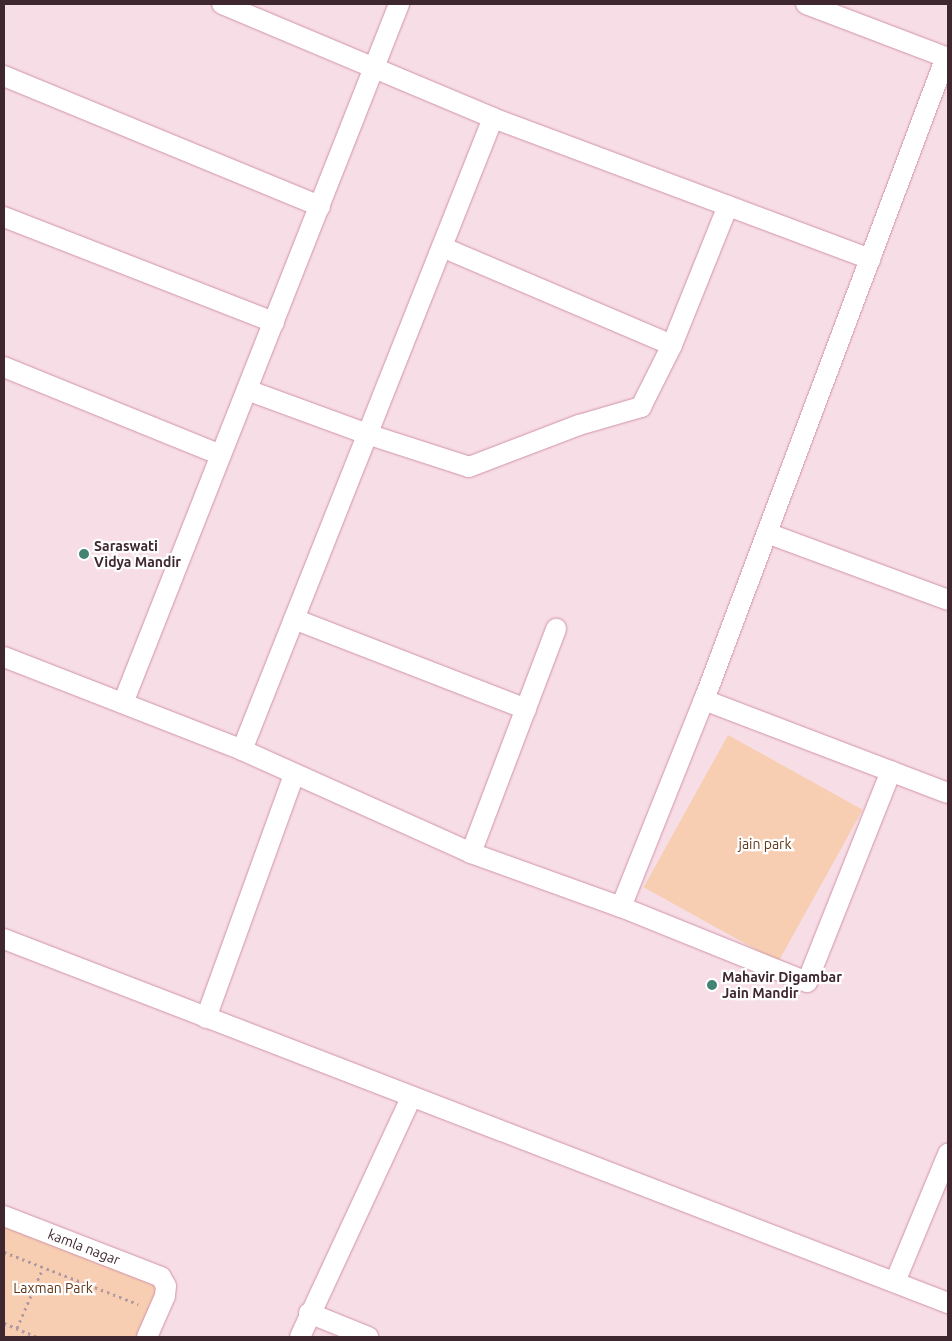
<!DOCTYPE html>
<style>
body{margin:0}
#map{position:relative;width:952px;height:1341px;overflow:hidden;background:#f7dde6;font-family:Ubuntu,sans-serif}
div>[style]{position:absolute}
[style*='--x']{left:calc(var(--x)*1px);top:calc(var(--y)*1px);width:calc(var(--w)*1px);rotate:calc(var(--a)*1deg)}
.green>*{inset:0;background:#f7ceb2;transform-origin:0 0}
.path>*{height:3px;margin-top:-1.5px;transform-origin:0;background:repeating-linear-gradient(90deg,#b299a2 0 2.5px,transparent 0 6.5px)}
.roads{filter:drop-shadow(0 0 1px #d093a9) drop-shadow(0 0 1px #d093a9)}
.minor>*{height:20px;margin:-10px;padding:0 10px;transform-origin:10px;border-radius:10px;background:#fff}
.dots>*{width:14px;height:14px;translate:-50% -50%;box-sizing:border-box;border:2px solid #fff;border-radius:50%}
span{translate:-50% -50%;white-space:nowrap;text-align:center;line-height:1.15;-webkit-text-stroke:4.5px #fff;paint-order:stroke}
.poi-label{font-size:14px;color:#3f2730;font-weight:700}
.left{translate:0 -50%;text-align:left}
.park-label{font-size:14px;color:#603718}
.street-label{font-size:14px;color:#3f2730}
.frame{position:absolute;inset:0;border:5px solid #3f2730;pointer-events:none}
</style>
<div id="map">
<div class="green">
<i style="left:728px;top:735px;width:154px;height:174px;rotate:29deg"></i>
<i style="clip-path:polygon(4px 1216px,161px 1277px,139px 1337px,4px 1337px)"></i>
</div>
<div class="path">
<i style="--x:4;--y:1252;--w:144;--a:21.2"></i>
<i style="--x:4;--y:1323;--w:36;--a:23"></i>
<i style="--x:17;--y:1328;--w:65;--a:-66.6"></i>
</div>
<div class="roads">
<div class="minor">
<i style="--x:222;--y:4;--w:294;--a:22.8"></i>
<i style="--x:493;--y:118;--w:403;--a:20.5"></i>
<i style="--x:806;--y:4;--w:152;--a:20.8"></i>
<i style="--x:4;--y:76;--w:342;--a:22.4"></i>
<i style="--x:4;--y:217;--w:290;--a:21.3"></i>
<i style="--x:442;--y:247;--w:250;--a:23.1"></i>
<i style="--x:4;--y:367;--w:234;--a:22.1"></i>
<i style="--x:247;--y:390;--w:128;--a:20.1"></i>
<i style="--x:367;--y:434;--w:107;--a:17.9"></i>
<i style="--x:469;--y:467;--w:118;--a:-20.9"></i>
<i style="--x:579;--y:425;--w:65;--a:-16.2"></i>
<i style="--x:641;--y:407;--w:69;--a:-63.4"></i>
<i style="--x:672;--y:345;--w:150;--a:-68.1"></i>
<i style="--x:767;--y:533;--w:193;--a:20.3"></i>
<i style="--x:294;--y:619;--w:249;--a:21.2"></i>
<i style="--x:4;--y:657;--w:256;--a:21.3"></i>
<i style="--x:242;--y:750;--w:251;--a:24.2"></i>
<i style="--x:471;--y:853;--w:159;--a:19.8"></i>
<i style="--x:704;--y:700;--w:261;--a:20.9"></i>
<i style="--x:123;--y:703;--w:752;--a:-68.45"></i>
<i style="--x:242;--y:750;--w:680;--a:-68.34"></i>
<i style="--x:891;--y:771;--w:227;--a:111.7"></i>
<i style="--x:807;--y:982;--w:201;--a:-158"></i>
<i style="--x:621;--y:907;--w:223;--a:-68.2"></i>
<i style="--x:704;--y:700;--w:687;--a:-69.38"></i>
<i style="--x:471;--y:853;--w:240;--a:-69.2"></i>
<i style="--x:4;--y:939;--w:1012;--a:21.09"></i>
<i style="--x:206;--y:1018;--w:258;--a:-70.1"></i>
<i style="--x:4;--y:1216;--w:168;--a:21.2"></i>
<i style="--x:161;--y:1277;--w:10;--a:61"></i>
<i style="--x:166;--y:1286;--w:10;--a:96"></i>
<i style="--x:165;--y:1296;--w:45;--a:113.7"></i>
<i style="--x:895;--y:1282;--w:139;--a:-67.5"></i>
<i style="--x:309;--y:1313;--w:64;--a:22.1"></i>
<i style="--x:300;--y:1337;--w:264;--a:-65.1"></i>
</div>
</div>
<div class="dots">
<i style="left:84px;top:554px;background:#428373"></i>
<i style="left:712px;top:985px;background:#428373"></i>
</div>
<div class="poi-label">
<span class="left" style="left:94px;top:554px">Saraswati<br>Vidya Mandir</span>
<span class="left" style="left:722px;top:985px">Mahavir Digambar<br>Jain Mandir</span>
</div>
<div class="park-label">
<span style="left:765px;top:844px">jain park</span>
<span style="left:53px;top:1288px">Laxman Park</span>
</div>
<div class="street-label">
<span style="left:84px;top:1247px;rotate:21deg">kamla nagar</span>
</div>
<div class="frame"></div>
</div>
